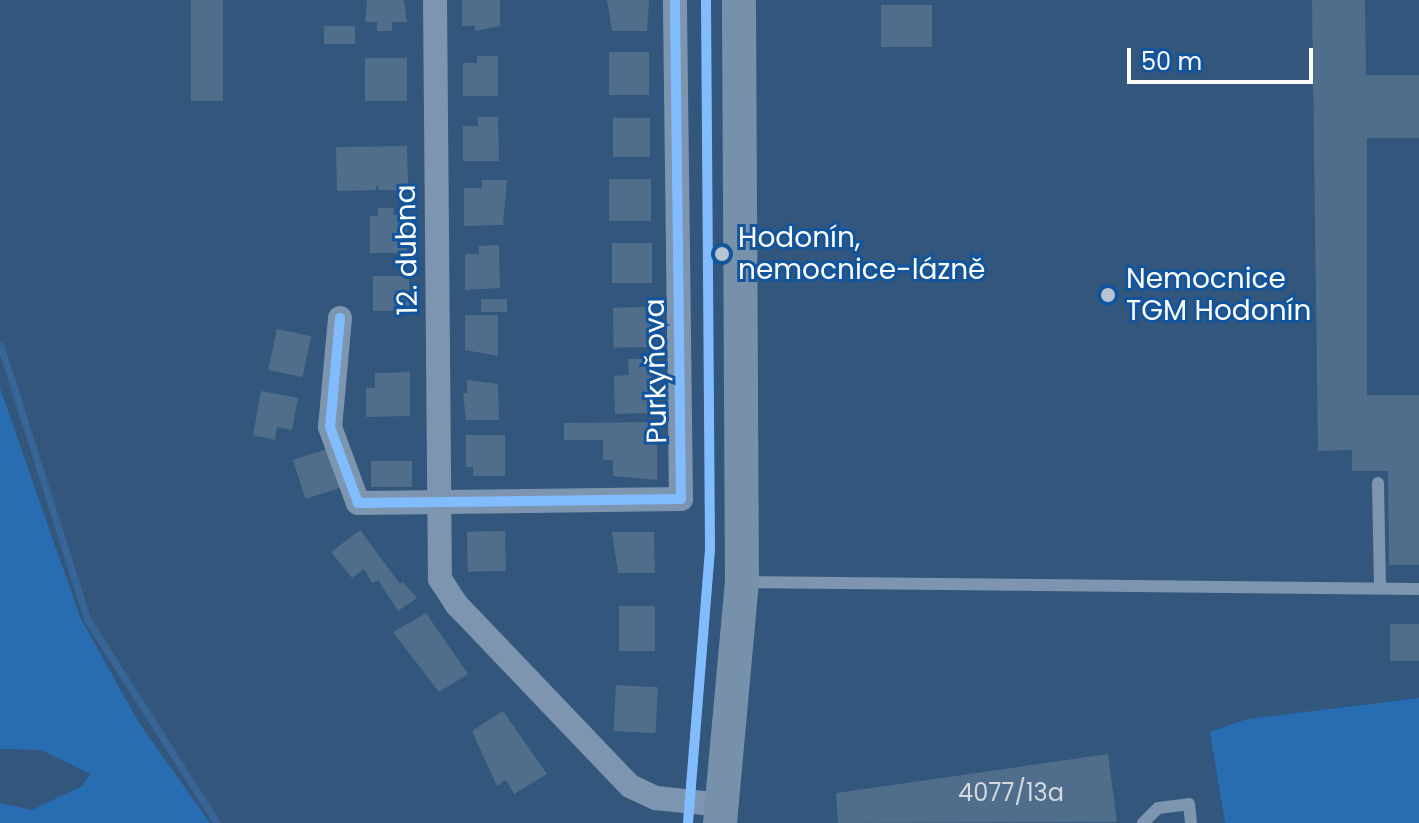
<!DOCTYPE html>
<meta charset="utf-8">
<style>
body{margin:0}
#map{position:relative;width:1419px;height:823px;overflow:hidden;background:#32567c;font-family:Poppins,sans-serif}
div>[style]{position:absolute}
[style*='--x']{left:calc(var(--x)*1px);top:calc(var(--y)*1px);width:calc(var(--w)*1px);rotate:calc(var(--a)*1deg)}
.green>*{inset:0;background:#286cb2}
.stream>*{height:7px;margin:-3.5px;padding:0 3.5px;transform-origin:3.5px;border-radius:3.5px;background:#376598}
.building>*{inset:0;background:#506d8b;transform-origin:0 0}
.lane>*{height:12px;margin:-6px;padding:0 6px;transform-origin:6px;border-radius:6px;background:#7d95af}
.street>*{height:24px;margin:-12px;padding:0 12px;transform-origin:12px;border-radius:12px;background:#7d95af}
.secondary>*{height:34px;margin:-17px;padding:0 17px;transform-origin:17px;border-radius:17px;background:#7891aa}
.cycleway>*{height:10px;margin:-5px;padding:0 5px;transform-origin:5px;border-radius:5px;background:#80bcff}
.dots>*{width:22px;height:22px;translate:-50% -50%;box-sizing:border-box;border:4px solid #13559c;border-radius:50%}
span{translate:-50% -50%;white-space:nowrap;text-align:center;line-height:1.15;-webkit-text-stroke:6px #13559c;paint-order:stroke}
.number-label{font-size:24px;color:#d3dae2}
.number-label span{-webkit-text-stroke-width:0}
.poi-label{font-size:28px;color:#fff}
.left{translate:0 -50%;text-align:left}
.street-label{font-size:28px;color:#fff}
.scale{position:absolute;left:1127px;top:48px;width:186px;height:36px;box-sizing:border-box;border:4px solid #fff;border-top:0;padding-left:10px;font-size:24px;line-height:28px;white-space:nowrap;color:#fff;-webkit-text-stroke:6px #13559c;paint-order:stroke}
</style>
<div id="map">
<div class="green">
<i style="clip-path:polygon(0 388px,80px 617px,139px 723px,210px 823px,0 823px,0 803px,32px 810px,82px 786px,90px 774px,41px 750px,0 749px)"></i>
<i style="clip-path:polygon(1419px 698px,1419px 823px,1225px 823px,1210px 732px,1247px 719px)"></i>
</div>
<div class="stream">
<i style="--x:0;--y:344;--w:288;--a:72.4"></i>
<i style="--x:87;--y:619;--w:242;--a:57.5"></i>
</div>
<div class="building">
<i style="left:191px;top:0;width:32px;height:101px"></i>
<i style="clip-path:polygon(367px 0,404px 0,407px 22px,392px 22px,392px 31px,377px 31px,377px 22px,365px 22px)"></i>
<i style="clip-path:polygon(462px 0,500px 0,500px 26px,475px 31px,475px 26px,462px 26px)"></i>
<i style="clip-path:polygon(607px 0,649px 0,647px 31px,612px 31px)"></i>
<i style="clip-path:polygon(1312px 0,1365px 0,1366px 75px,1419px 75px,1419px 138px,1367px 138px,1367px 395px,1419px 395px,1419px 565px,1389px 565px,1388px 471px,1352px 471px,1352px 450px,1318px 451px)"></i>
<i style="left:881px;top:5px;width:51px;height:42px"></i>
<i style="left:324px;top:26px;width:31px;height:18px"></i>
<i style="left:609px;top:52px;width:40px;height:43px"></i>
<i style="clip-path:polygon(477px 56px,498px 56px,498px 96px,463px 96px,463px 63px,477px 63px)"></i>
<i style="left:365px;top:58px;width:42px;height:43px"></i>
<i style="clip-path:polygon(478px 117px,498px 117px,499px 161px,463px 161px,463px 126px,478px 126px)"></i>
<i style="left:613px;top:118px;width:37px;height:39px"></i>
<i style="clip-path:polygon(407px 146px,408px 183px,403px 190px,378px 190px,378px 184px,375px 190px,337px 191px,336px 147px)"></i>
<i style="left:609px;top:179px;width:42px;height:42px"></i>
<i style="clip-path:polygon(482px 180px,507px 180px,503px 225px,464px 226px,464px 188px,482px 188px)"></i>
<i style="clip-path:polygon(378px 208px,394px 208px,393px 215px,407px 215px,407px 253px,370px 253px,370px 216px,378px 216px)"></i>
<i style="left:612px;top:243px;width:40px;height:40px"></i>
<i style="clip-path:polygon(499px 245px,500px 288px,465px 290px,465px 254px,479px 254px,479px 246px)"></i>
<i style="left:409px;top:276px;width:35px;height:36px;rotate:90deg"></i>
<i style="left:481px;top:299px;width:26px;height:13px"></i>
<i style="left:651px;top:307px;width:40px;height:38px;rotate:89deg"></i>
<i style="clip-path:polygon(465px 315px,498px 315px,498px 356px,465px 350px)"></i>
<i style="left:277px;top:329px;width:35px;height:42px;rotate:12deg"></i>
<i style="clip-path:polygon(628px 359px,651px 359px,652px 413px,615px 414px,614px 376px,629px 375px)"></i>
<i style="clip-path:polygon(410px 372px,410px 416px,366px 417px,366px 388px,375px 388px,375px 373px)"></i>
<i style="clip-path:polygon(467px 380px,498px 384px,499px 420px,466px 420px,463px 393px,467px 393px)"></i>
<i style="clip-path:polygon(261px 391px,298px 398px,292px 430px,277px 427px,275px 440px,253px 435px)"></i>
<i style="clip-path:polygon(657px 422px,657px 480px,613px 476px,613px 460px,603px 460px,603px 440px,564px 440px,564px 423px)"></i>
<i style="clip-path:polygon(466px 435px,505px 435px,505px 476px,473px 476px,473px 467px,466px 467px)"></i>
<i style="left:330px;top:448px;width:41px;height:39px;rotate:72deg"></i>
<i style="left:371px;top:461px;width:41px;height:26px"></i>
<i style="clip-path:polygon(360px 530px,400px 584px,403px 582px,417px 598px,398px 611px,378px 580px,372px 583px,364px 569px,352px 578px,331px 552px)"></i>
<i style="left:505px;top:531px;width:40px;height:38px;rotate:89deg"></i>
<i style="clip-path:polygon(612px 532px,654px 532px,655px 573px,618px 573px)"></i>
<i style="left:655px;top:606px;width:45px;height:36px;rotate:90deg"></i>
<i style="clip-path:polygon(426px 613px,468px 674px,439px 692px,393px 632px)"></i>
<i style="left:1390px;top:624px;width:29px;height:37px"></i>
<i style="left:616px;top:685px;width:42px;height:46px;rotate:3deg"></i>
<i style="clip-path:polygon(503px 711px,547px 774px,514px 794px,506px 780px,497px 786px,472px 731px)"></i>
<i style="clip-path:polygon(1108px 754px,1117px 822px,838px 823px,836px 793px)"></i>
</div>
<div class="lane">
<i style="--x:1378;--y:483;--w:104;--a:88.9"></i>
<i style="--x:742;--y:582;--w:677;--a:0.59"></i>
<i style="--x:1143;--y:823;--w:21;--a:-45"></i>
<i style="--x:1158;--y:808;--w:31;--a:-7"></i>
<i style="--x:1189;--y:804;--w:19;--a:84"></i>
</div>
<div class="street">
<i style="--x:435;--y:0;--w:579;--a:89.51"></i>
<i style="--x:440;--y:579;--w:31;--a:57"></i>
<i style="--x:457;--y:605;--w:250;--a:46.3"></i>
<i style="--x:630;--y:786;--w:29;--a:25"></i>
<i style="--x:656;--y:798;--w:67;--a:6"></i>
<i style="--x:340;--y:318;--w:109;--a:95.2"></i>
<i style="--x:330;--y:427;--w:81;--a:69.8"></i>
<i style="--x:358;--y:503;--w:323;--a:-0.7"></i>
<i style="--x:681;--y:499;--w:499;--a:-90.7"></i>
</div>
<div class="secondary">
<i style="--x:720;--y:823;--w:242;--a:-84.8"></i>
<i style="--x:742;--y:582;--w:582;--a:-90.3"></i>
</div>
<div class="cycleway">
<i style="--x:340;--y:318;--w:109;--a:95.2"></i>
<i style="--x:330;--y:427;--w:81;--a:69.8"></i>
<i style="--x:358;--y:503;--w:323;--a:-0.7"></i>
<i style="--x:681;--y:499;--w:499;--a:-90.7"></i>
<i style="--x:688;--y:823;--w:276;--a:-85.4"></i>
<i style="--x:710;--y:548;--w:548;--a:-90.42"></i>
</div>
<div class="dots">
<i style="left:722px;top:254px;background:#b7c4d1"></i>
<i style="left:1108px;top:295px;background:#b7c4d1"></i>
</div>
<div class="number-label">
<span style="left:1011px;top:793px">4077/13a</span>
</div>
<div class="poi-label">
<span class="left" style="left:738px;top:254px">Hodonín,<br>nemocnice-lázně</span>
<span class="left" style="left:1126px;top:295px">Nemocnice<br>TGM Hodonín</span>
</div>
<div class="street-label">
<span style="left:407px;top:250px;rotate:-91deg">12. dubna</span>
<span style="left:656px;top:371px;rotate:-91deg">Purkyňova</span>
</div>
<div class="scale">50 m</div>
</div>
